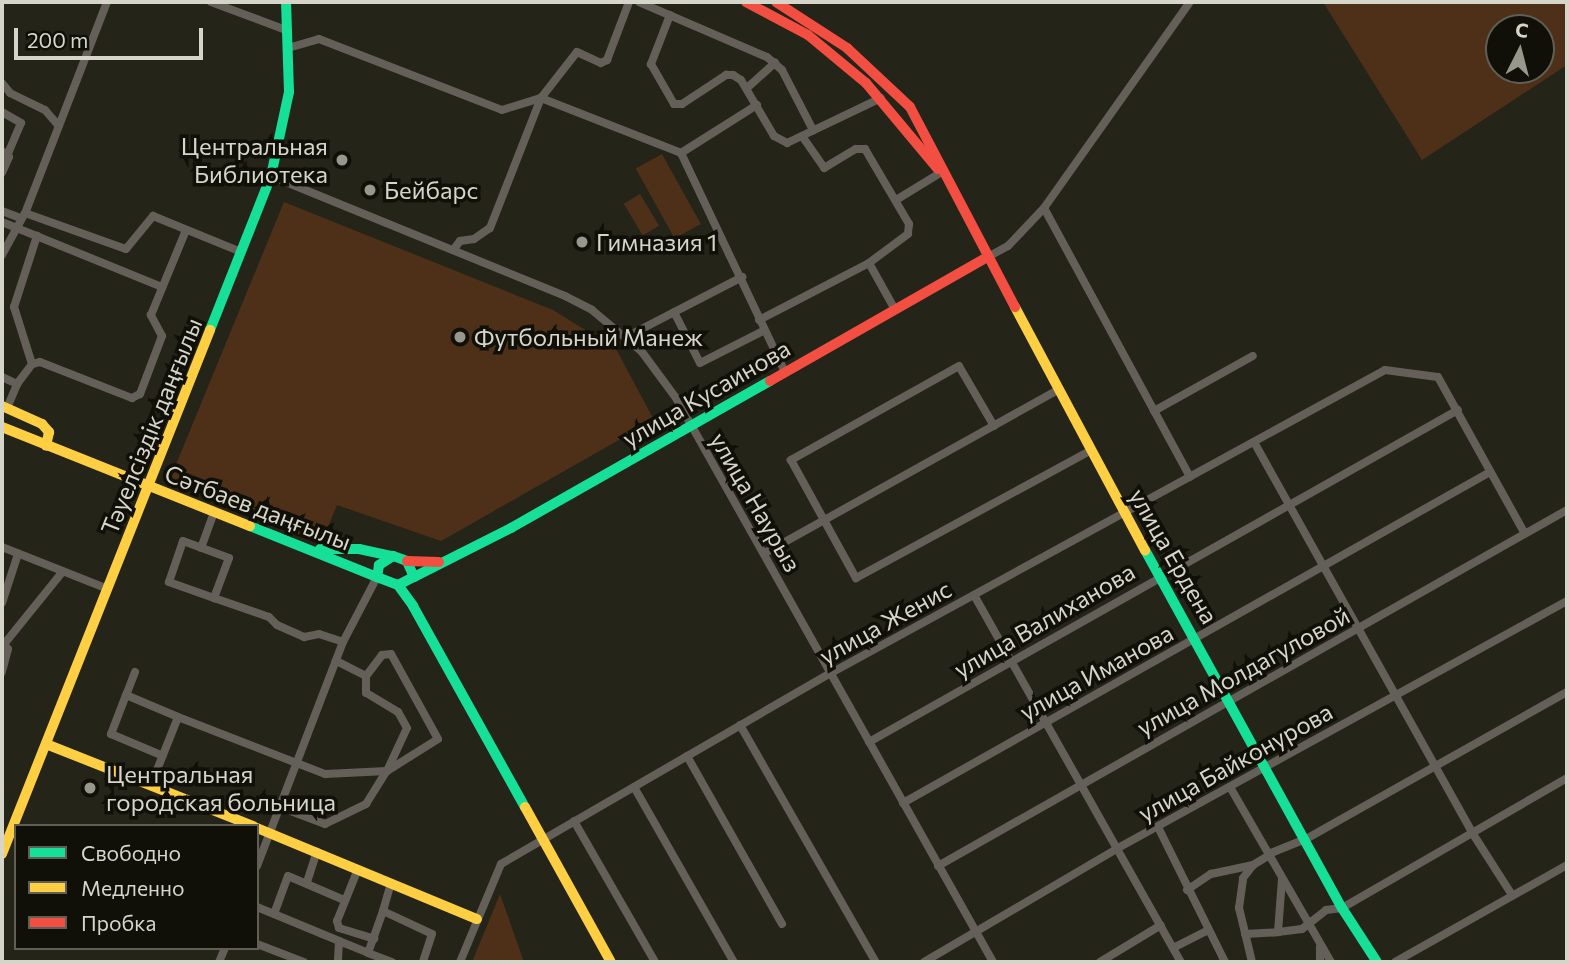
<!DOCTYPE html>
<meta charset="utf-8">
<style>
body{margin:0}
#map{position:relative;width:1569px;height:964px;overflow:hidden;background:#242418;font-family:Commissioner,sans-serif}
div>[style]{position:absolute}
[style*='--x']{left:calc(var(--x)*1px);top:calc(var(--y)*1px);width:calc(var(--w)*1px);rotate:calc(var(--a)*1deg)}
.green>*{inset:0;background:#4e3019;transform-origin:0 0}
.street>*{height:8px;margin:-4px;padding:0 4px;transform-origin:4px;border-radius:4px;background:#646059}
.fast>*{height:10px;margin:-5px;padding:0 5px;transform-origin:5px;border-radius:5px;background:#16e098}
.slow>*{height:10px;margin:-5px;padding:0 5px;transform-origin:5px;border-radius:5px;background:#ffcf43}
.jam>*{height:10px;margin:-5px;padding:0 5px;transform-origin:5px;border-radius:5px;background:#f24e42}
.dots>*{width:19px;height:19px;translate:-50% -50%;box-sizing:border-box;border:4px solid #101008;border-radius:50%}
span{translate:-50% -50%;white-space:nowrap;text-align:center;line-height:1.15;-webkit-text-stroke:7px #101008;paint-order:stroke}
.poi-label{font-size:24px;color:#d5d5c9}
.right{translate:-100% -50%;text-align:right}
.left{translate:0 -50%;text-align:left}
.street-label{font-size:24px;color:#d5d5c9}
.frame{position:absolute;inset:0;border:4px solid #d5d5c9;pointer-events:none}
.legend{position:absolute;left:14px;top:824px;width:245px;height:126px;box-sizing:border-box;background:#101008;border:2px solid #5f5f55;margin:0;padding:9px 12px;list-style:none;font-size:21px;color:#d5d5c9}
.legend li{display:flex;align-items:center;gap:14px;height:35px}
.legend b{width:35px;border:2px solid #5f5f55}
.north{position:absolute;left:1485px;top:14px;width:70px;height:70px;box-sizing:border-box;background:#101008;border:2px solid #5f5f55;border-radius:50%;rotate:6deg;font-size:19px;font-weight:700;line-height:28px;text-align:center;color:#d5d5c9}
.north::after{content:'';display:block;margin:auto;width:24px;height:32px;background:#97978b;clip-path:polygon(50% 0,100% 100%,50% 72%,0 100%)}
.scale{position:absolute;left:14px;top:28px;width:189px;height:32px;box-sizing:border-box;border:4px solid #d5d5c9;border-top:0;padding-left:9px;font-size:21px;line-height:24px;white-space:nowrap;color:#d5d5c9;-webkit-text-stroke:5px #101008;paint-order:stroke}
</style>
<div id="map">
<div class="green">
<i style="clip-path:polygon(evenodd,1323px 2px,1567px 2px,1567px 65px,1422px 160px,1323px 2px,1541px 28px,1541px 70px,1499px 70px,1499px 28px,1541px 28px)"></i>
<i style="left:662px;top:154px;width:80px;height:30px;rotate:61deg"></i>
<i style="left:640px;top:194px;width:37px;height:19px;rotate:59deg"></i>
<i style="clip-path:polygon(284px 202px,553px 310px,616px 349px,654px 420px,441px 541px,337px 505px,321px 544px,170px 479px)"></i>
<i style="clip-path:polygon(500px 894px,524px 962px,472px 962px)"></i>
</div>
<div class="street">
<i style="--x:107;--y:2;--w:226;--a:111.2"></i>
<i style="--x:25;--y:213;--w:107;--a:19.6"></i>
<i style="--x:126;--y:249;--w:43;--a:-50.7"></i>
<i style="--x:153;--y:216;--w:95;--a:22.2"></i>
<i style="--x:211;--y:2;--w:80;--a:20.5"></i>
<i style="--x:639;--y:2;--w:139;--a:23.3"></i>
<i style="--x:767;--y:57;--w:20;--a:41"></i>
<i style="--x:782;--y:70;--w:68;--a:62.7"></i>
<i style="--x:670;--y:15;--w:53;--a:111.2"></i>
<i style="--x:651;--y:64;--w:46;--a:60.1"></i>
<i style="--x:674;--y:104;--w:8;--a:0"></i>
<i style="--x:682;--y:104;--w:53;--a:-33.4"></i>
<i style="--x:726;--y:75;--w:7;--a:0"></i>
<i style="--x:733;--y:75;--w:9;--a:32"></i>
<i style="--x:741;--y:80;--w:65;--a:59.5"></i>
<i style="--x:774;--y:136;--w:15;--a:28"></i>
<i style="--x:787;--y:143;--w:104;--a:-25.6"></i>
<i style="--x:288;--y:48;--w:32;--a:-16"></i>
<i style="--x:319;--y:39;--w:196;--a:21.2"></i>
<i style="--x:502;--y:110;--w:41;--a:-17.1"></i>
<i style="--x:541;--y:98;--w:150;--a:21.4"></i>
<i style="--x:681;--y:153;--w:242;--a:64.6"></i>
<i style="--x:2;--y:83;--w:13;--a:51"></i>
<i style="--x:10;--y:93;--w:39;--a:26"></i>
<i style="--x:45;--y:110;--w:20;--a:49"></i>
<i style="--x:747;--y:88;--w:38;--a:-42"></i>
<i style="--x:2;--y:112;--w:22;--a:30"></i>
<i style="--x:21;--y:123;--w:34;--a:113"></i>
<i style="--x:802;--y:136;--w:39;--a:55"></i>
<i style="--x:824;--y:168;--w:37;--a:-31"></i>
<i style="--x:856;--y:149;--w:9;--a:0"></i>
<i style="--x:865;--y:149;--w:87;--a:59.6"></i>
<i style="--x:909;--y:224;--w:10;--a:96"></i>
<i style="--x:908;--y:234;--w:49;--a:143.4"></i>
<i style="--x:869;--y:263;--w:51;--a:60.9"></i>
<i style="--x:2;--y:151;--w:9;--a:41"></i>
<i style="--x:9;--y:157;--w:17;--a:114"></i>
<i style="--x:681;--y:153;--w:90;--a:-32.3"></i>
<i style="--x:271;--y:176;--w:318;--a:22.2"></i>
<i style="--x:565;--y:296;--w:30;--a:27"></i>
<i style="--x:592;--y:310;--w:65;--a:40"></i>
<i style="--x:642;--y:352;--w:57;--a:53.5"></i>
<i style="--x:676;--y:398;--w:647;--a:60.66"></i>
<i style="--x:896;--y:200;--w:52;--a:-31.5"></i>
<i style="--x:1044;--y:208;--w:306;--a:61.5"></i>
<i style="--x:2;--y:211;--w:19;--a:21"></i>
<i style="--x:2;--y:222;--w:173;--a:22.1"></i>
<i style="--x:454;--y:249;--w:10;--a:-53"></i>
<i style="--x:460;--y:241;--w:14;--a:-8"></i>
<i style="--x:474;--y:239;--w:19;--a:-35"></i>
<i style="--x:490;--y:228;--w:140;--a:-68.6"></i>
<i style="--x:541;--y:98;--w:58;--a:-52"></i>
<i style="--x:577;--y:52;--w:26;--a:25"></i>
<i style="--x:601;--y:63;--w:7;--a:-27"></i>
<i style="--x:607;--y:60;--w:62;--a:-69.2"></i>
<i style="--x:2;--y:255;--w:48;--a:-61.3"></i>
<i style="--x:986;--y:258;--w:25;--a:-29"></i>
<i style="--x:1008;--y:246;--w:52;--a:-46.5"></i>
<i style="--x:1044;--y:208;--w:252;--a:-54.7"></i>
<i style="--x:674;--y:312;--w:57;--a:63"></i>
<i style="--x:700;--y:363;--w:71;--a:-26.9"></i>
<i style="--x:759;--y:320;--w:124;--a:-27.4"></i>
<i style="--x:626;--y:337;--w:131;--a:-27.3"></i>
<i style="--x:32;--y:364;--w:60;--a:-107.5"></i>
<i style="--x:14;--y:307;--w:75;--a:-72.1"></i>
<i style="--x:2;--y:377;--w:17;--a:25"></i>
<i style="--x:7;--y:408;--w:26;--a:-67"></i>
<i style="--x:17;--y:384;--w:25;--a:-53"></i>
<i style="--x:32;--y:364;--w:8;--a:-14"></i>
<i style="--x:40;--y:362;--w:99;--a:21.4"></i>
<i style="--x:132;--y:398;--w:9;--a:-27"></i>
<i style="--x:140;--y:394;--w:62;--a:-69.2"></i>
<i style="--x:162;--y:336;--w:24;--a:-118"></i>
<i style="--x:151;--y:315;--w:92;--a:-67.6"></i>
<i style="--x:1154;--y:411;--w:113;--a:-29.1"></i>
<i style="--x:994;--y:426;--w:69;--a:-120.3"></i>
<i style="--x:959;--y:366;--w:193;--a:150.8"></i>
<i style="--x:791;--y:460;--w:135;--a:61.2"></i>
<i style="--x:856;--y:578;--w:266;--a:-28.5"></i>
<i style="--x:1254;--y:442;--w:449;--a:60.8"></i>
<i style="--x:1473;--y:834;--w:72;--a:57.4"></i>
<i style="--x:183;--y:541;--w:49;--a:20.3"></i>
<i style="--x:229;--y:558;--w:43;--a:110.6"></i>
<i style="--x:214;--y:598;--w:48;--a:-160.4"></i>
<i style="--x:169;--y:582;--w:43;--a:-71.1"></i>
<i style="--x:2;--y:547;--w:114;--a:21.6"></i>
<i style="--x:201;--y:548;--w:38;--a:-70"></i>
<i style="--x:765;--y:553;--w:335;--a:-29.1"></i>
<i style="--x:974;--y:595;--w:421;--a:60.6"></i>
<i style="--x:214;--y:598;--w:58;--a:19.1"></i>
<i style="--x:269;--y:617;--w:11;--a:45"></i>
<i style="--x:277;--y:625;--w:30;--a:24"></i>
<i style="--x:304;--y:637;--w:15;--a:-11"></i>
<i style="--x:319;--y:634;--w:25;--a:18"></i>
<i style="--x:2;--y:603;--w:52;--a:-71.9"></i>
<i style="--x:2;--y:642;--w:9;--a:49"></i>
<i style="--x:8;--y:649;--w:24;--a:105"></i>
<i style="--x:5;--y:643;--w:92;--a:-51.1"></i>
<i style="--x:135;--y:672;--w:25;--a:111"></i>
<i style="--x:126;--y:695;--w:56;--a:22.9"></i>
<i style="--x:126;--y:695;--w:42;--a:111"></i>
<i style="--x:111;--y:734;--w:56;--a:22.9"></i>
<i style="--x:740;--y:725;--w:273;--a:60.2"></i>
<i style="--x:869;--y:742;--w:676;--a:-29.41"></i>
<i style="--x:687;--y:756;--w:193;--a:60.5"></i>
<i style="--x:151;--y:785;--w:73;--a:-68.3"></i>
<i style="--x:178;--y:717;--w:158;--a:21.2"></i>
<i style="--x:325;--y:774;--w:62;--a:-2.8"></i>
<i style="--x:387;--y:771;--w:47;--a:-65.1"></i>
<i style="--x:407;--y:728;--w:18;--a:-119"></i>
<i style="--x:398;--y:712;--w:37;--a:-149"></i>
<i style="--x:366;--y:693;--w:17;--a:-90"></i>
<i style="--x:634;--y:787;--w:202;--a:60.3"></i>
<i style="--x:1230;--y:787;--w:202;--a:60"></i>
<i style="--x:903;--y:803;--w:674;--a:-29.42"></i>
<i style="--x:280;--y:807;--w:48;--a:20.7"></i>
<i style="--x:325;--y:824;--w:46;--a:-26"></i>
<i style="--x:366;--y:804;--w:39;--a:-58"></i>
<i style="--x:387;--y:771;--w:60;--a:-32.1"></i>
<i style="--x:438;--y:739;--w:97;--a:-118.9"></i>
<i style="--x:391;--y:654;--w:9;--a:174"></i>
<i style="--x:382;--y:655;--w:26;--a:127"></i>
<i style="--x:366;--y:676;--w:34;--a:-153"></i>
<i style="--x:574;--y:821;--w:163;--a:60.1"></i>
<i style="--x:1158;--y:827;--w:151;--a:63.6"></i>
<i style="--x:1271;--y:853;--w:38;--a:-22"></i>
<i style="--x:1306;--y:839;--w:300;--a:-29.4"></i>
<i style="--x:257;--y:866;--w:240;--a:-69"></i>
<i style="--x:343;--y:642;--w:73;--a:-62.4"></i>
<i style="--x:938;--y:866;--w:723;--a:-29.51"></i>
<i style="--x:358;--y:869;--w:56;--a:112"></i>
<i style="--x:337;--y:921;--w:7;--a:74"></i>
<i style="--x:339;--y:928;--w:37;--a:17"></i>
<i style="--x:307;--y:882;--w:32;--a:-72"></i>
<i style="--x:391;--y:883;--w:29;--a:106"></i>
<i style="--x:383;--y:911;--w:54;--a:25.1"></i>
<i style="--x:432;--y:934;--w:29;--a:108"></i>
<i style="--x:1187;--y:890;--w:29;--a:-34"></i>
<i style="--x:1211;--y:874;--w:43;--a:-12.1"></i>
<i style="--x:1253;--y:865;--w:21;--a:-31"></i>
<i style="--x:257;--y:907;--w:89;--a:22.5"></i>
<i style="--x:339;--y:941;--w:21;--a:93"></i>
<i style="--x:274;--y:914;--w:40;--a:-69.8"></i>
<i style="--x:288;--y:876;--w:61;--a:23.2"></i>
<i style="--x:1278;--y:932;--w:24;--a:-7"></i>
<i style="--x:1302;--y:929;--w:31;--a:-38"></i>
<i style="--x:1326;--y:910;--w:16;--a:-7"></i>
<i style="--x:1342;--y:908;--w:260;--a:-30"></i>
<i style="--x:1245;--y:934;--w:33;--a:-3"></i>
<i style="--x:1278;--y:932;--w:53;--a:-85.7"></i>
<i style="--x:339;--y:941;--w:31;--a:22"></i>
<i style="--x:368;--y:953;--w:45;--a:-70.3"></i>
<i style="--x:257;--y:944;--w:50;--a:21"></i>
<i style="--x:1320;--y:947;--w:15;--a:90"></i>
<i style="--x:1173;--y:948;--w:37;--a:-27"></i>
<i style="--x:368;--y:953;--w:26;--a:21"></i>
<i style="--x:219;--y:962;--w:15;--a:-67"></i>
<i style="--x:460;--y:962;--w:106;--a:-67.3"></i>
<i style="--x:501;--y:864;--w:381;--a:-30.1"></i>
<i style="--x:831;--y:673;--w:631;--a:-28.68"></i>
<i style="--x:1385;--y:370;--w:53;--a:7.5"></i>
<i style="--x:1438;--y:377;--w:179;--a:61"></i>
<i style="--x:924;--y:962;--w:225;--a:-30.4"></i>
<i style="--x:1118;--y:848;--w:512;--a:-28.82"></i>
<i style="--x:1100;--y:962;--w:71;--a:-31.2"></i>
<i style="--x:1252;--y:962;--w:56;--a:-103.5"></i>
<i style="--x:1239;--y:908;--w:30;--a:-82"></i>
<i style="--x:1243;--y:878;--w:16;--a:-52"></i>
<i style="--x:1395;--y:962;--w:197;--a:-29.4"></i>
</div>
<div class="fast">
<i style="--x:210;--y:330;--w:166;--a:-68.4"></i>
<i style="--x:271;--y:176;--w:86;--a:-77.9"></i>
<i style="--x:289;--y:92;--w:90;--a:-91.9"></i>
<i style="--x:250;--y:526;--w:137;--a:21.9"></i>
<i style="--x:320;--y:549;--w:39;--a:0"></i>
<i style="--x:359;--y:549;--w:35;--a:12"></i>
<i style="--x:1145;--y:550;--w:409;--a:61.2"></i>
<i style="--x:1342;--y:908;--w:64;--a:57.1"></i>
<i style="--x:414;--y:577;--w:109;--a:-26.8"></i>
<i style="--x:511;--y:528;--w:298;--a:-29.6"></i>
<i style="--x:398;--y:585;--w:18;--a:-27"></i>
<i style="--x:414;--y:577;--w:17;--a:-114"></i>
<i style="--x:407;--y:561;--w:15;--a:-160"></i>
<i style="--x:393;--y:556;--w:17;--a:147"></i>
<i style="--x:379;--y:565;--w:12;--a:99"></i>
<i style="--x:377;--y:577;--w:22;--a:21"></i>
<i style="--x:398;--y:585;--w:26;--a:54"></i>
<i style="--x:413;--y:606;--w:230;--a:60.9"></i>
</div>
<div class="slow">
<i style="--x:1015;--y:307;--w:276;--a:61.9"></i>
<i style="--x:2;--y:406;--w:44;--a:24.2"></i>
<i style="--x:42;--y:424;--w:11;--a:49"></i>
<i style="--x:49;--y:432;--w:14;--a:102"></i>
<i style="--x:2;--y:427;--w:267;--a:21.8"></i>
<i style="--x:46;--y:744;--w:223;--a:21.6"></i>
<i style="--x:525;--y:807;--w:177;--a:61"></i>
<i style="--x:257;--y:828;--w:238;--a:22.5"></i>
<i style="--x:2;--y:854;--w:564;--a:-68.35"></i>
</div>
<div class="jam">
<i style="--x:746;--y:2;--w:70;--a:28"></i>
<i style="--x:808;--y:35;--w:75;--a:39.6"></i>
<i style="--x:866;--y:83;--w:112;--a:50.1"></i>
<i style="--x:776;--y:2;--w:85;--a:32.9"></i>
<i style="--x:847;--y:48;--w:86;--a:43.1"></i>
<i style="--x:910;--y:107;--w:226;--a:62.3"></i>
<i style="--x:770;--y:381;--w:249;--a:-29.7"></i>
<i style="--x:407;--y:561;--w:32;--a:2"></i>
</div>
<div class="dots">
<i style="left:342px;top:160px;background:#97978b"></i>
<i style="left:370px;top:190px;background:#97978b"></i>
<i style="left:582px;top:242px;background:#97978b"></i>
<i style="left:460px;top:337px;background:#97978b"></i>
<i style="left:90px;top:788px;background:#97978b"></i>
</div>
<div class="poi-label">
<span class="right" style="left:328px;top:160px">Центральная<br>Библиотека</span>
<span class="left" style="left:384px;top:190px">Бейбарс</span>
<span class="left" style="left:596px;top:242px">Гимназия 1</span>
<span class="left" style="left:474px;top:337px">Футбольный Манеж</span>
<span class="left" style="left:106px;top:788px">Центральная<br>городская больница</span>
</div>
<div class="street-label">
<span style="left:706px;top:393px;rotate:-30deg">улица Кусаинова</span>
<span style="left:151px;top:426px;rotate:-68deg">Тәуелсіздік даңғылы</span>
<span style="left:756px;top:502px;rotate:60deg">улица Наурыз</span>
<span style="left:258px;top:507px;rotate:21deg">Сәтбаев даңғылы</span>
<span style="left:1174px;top:556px;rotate:60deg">улица Ердена</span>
<span style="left:1044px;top:620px;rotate:-30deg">улица Валиханова</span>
<span style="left:885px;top:622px;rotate:-29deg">улица Женис</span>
<span style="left:1243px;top:671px;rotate:-29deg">улица Молдагуловой</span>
<span style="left:1096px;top:672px;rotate:-29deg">улица Иманова</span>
<span style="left:1235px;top:762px;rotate:-29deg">улица Байконурова</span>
</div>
<div class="frame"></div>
<ul class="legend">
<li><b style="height:9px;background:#16e098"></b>Свободно</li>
<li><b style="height:9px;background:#ffcf43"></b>Медленно</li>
<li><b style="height:9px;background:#f24e42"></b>Пробка</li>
</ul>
<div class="north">С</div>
<div class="scale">200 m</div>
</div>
